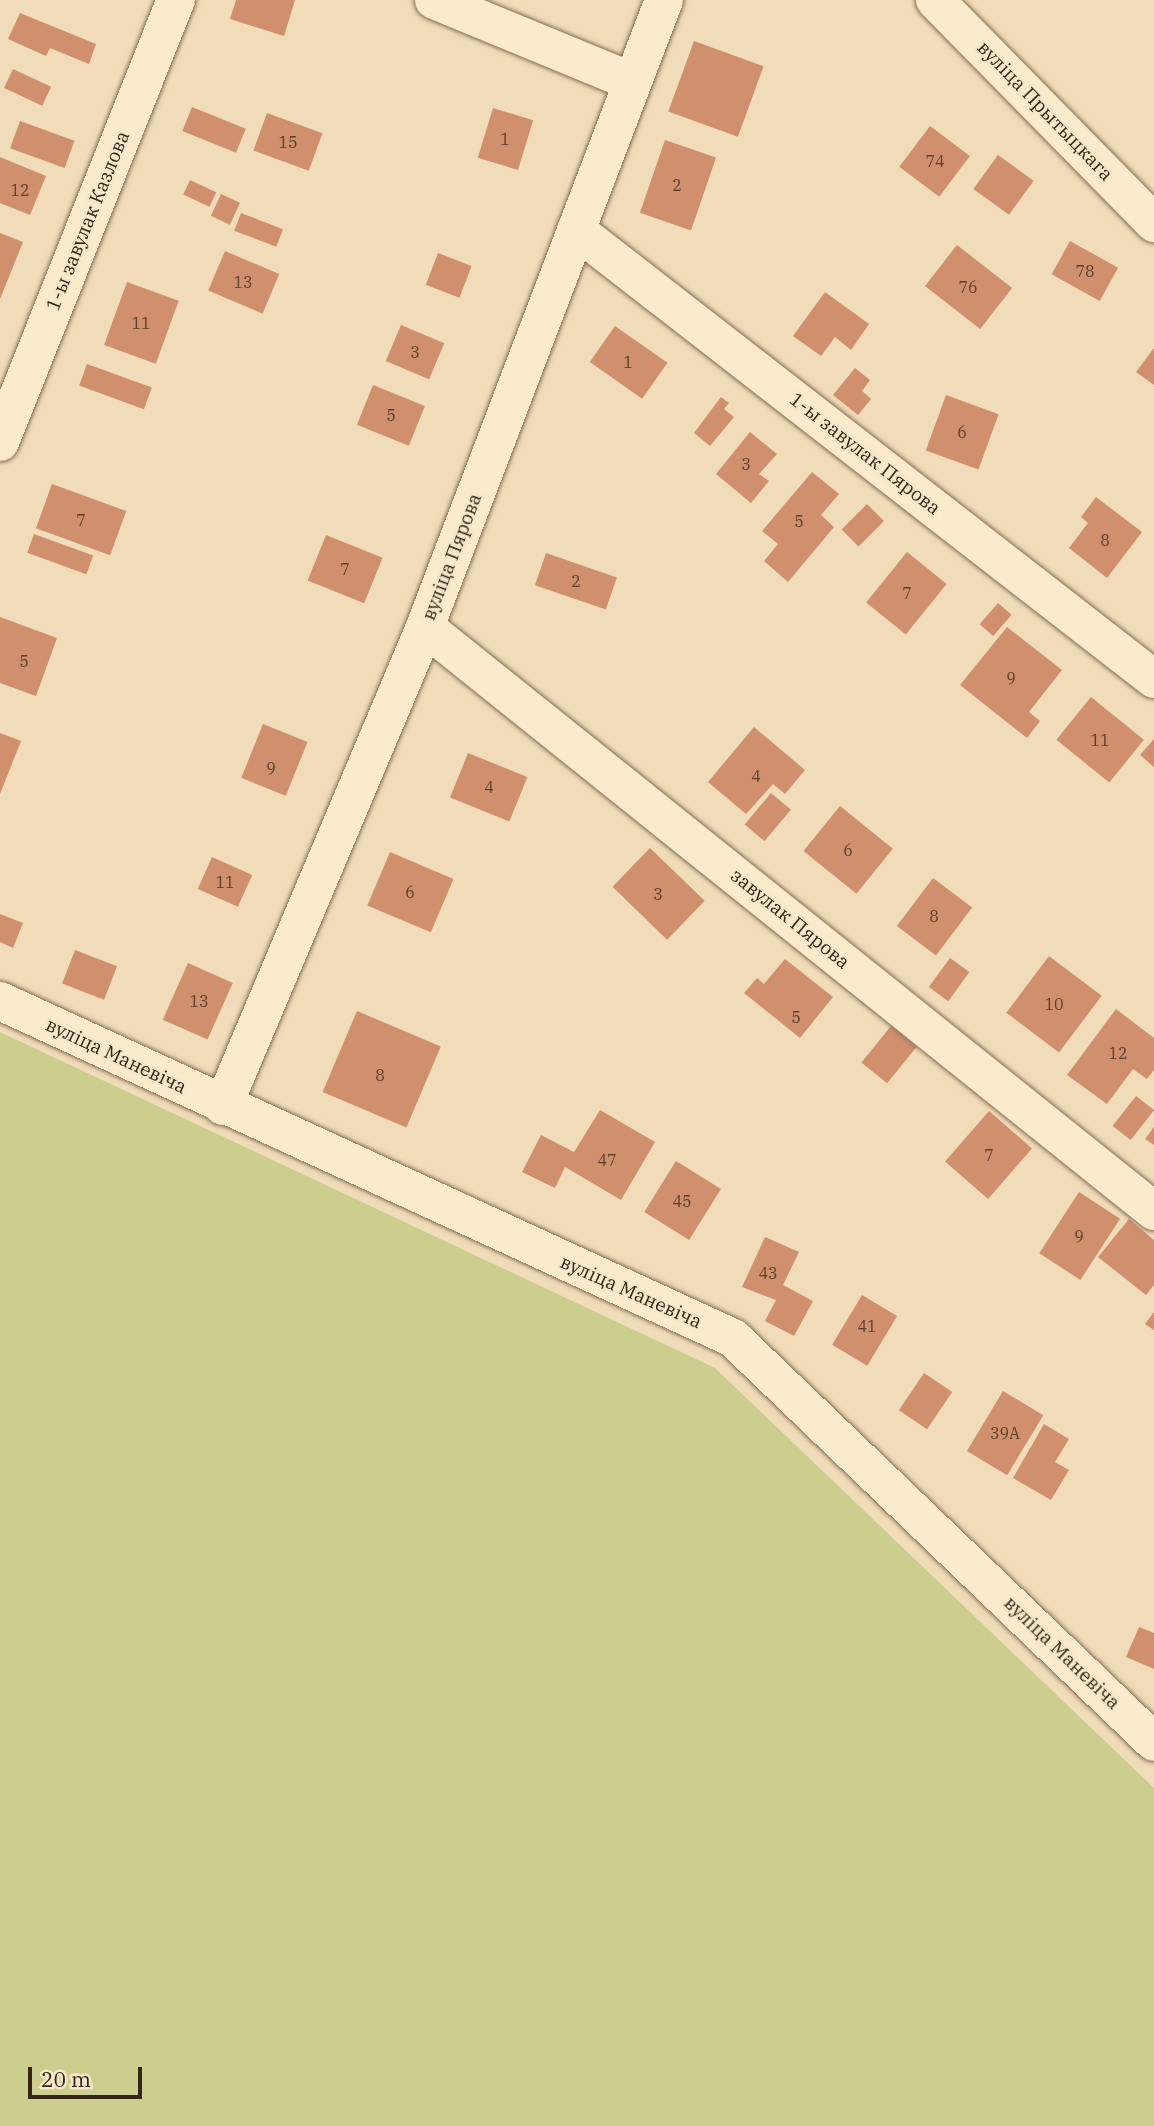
<!DOCTYPE html>
<meta charset="utf-8">
<style>
body{margin:0}
#map{position:relative;width:1154px;height:2126px;overflow:hidden;background:#f0dcb9;font-family:"IBM Plex Serif",serif}
div>[style]{position:absolute}
[style*='--x']{left:calc(var(--x)*1px);top:calc(var(--y)*1px);width:calc(var(--w)*1px);rotate:calc(var(--a)*1deg)}
.green>*{inset:0;background:#cbce8d}
.building>*{inset:0;background:#d08f6d;transform-origin:0 0}
.roads{filter:drop-shadow(0 0 2px #876b53) drop-shadow(0 0 2px #876b53)}
.street>*{height:38px;margin:-19px;padding:0 19px;transform-origin:19px;border-radius:19px;background:#fbeacc}
span{translate:-50% -50%;white-space:nowrap;text-align:center;line-height:1.15;-webkit-text-stroke:5px #f7e7c9;paint-order:stroke}
.number-label{font-size:16px;color:#5c402e}
.number-label span{-webkit-text-stroke-width:0}
.street-label{font-size:19px;color:#352519}
.scale{position:absolute;left:28px;top:2067px;width:114px;height:32px;box-sizing:border-box;border:4px solid #352519;border-top:0;padding-left:9px;font-size:21px;line-height:24px;white-space:nowrap;color:#352519;-webkit-text-stroke:5px #f7e7c9;paint-order:stroke}
</style>
<div id="map">
<div class="green">
<i style="clip-path:polygon(0 1032px,715px 1368px,1154px 1788px,1154px 2126px,0 2126px)"></i>
</div>
<div class="building">
<i style="clip-path:polygon(236px 0,295px 0,284px 36px,230px 19px)"></i>
<i style="clip-path:polygon(20px 13px,96px 44px,89px 64px,50px 48px,46px 56px,8px 39px)"></i>
<i style="left:694px;top:41px;width:74px;height:75px;rotate:20deg"></i>
<i style="left:13px;top:69px;width:42px;height:21px;rotate:25deg"></i>
<i style="left:192px;top:107px;width:58px;height:26px;rotate:22deg"></i>
<i style="left:493px;top:108px;width:42px;height:52px;rotate:17deg"></i>
<i style="left:267px;top:113px;width:59px;height:40px;rotate:20deg"></i>
<i style="left:20px;top:121px;width:58px;height:29px;rotate:20deg"></i>
<i style="left:930px;top:126px;width:50px;height:51px;rotate:37deg"></i>
<i style="left:665px;top:140px;width:54px;height:77px;rotate:19deg"></i>
<i style="left:998px;top:155px;width:44px;height:42px;rotate:36deg"></i>
<i style="clip-path:polygon(0 157px,46px 176px,30px 215px,0 203px)"></i>
<i style="left:190px;top:180px;width:29px;height:16px;rotate:25deg"></i>
<i style="left:221px;top:194px;width:21px;height:24px;rotate:25deg"></i>
<i style="left:241px;top:213px;width:45px;height:19px;rotate:21deg"></i>
<i style="clip-path:polygon(0 233px,23px 242px,0 299px)"></i>
<i style="left:1070px;top:241px;width:55px;height:38px;rotate:29deg"></i>
<i style="left:957px;top:245px;width:70px;height:52px;rotate:38deg"></i>
<i style="left:225px;top:251px;width:59px;height:43px;rotate:23deg"></i>
<i style="left:438px;top:253px;width:36px;height:34px;rotate:21deg"></i>
<i style="left:127px;top:282px;width:55px;height:67px;rotate:20deg"></i>
<i style="clip-path:polygon(825px 292px,869px 324px,851px 350px,835px 337px,821px 356px,793px 336px)"></i>
<i style="left:401px;top:325px;width:47px;height:39px;rotate:23deg"></i>
<i style="left:615px;top:326px;width:64px;height:44px;rotate:35deg"></i>
<i style="clip-path:polygon(1154px 348px,1154px 385px,1136px 372px)"></i>
<i style="left:87px;top:364px;width:69px;height:23px;rotate:20deg"></i>
<i style="clip-path:polygon(855px 368px,870px 380px,862px 391px,871px 399px,858px 415px,833px 395px)"></i>
<i style="left:373px;top:385px;width:56px;height:43px;rotate:22deg"></i>
<i style="left:946px;top:395px;width:56px;height:59px;rotate:20deg"></i>
<i style="clip-path:polygon(721px 397px,729px 403px,724px 409px,734px 417px,710px 446px,694px 433px)"></i>
<i style="clip-path:polygon(750px 432px,777px 454px,759px 474px,769px 481px,751px 503px,716px 474px)"></i>
<i style="clip-path:polygon(812px 472px,839px 494px,821px 515px,834px 527px,788px 582px,764px 561px,778px 544px,762px 531px)"></i>
<i style="left:52px;top:484px;width:79px;height:47px;rotate:20deg"></i>
<i style="clip-path:polygon(1096px 497px,1142px 532px,1107px 578px,1069px 548px,1088px 523px,1081px 517px)"></i>
<i style="left:867px;top:504px;width:24px;height:36px;rotate:45deg"></i>
<i style="left:34px;top:534px;width:63px;height:20px;rotate:20deg"></i>
<i style="left:326px;top:535px;width:61px;height:49px;rotate:22deg"></i>
<i style="left:907px;top:552px;width:51px;height:65px;rotate:39deg"></i>
<i style="left:546px;top:553px;width:75px;height:34px;rotate:19deg"></i>
<i style="left:998px;top:603px;width:18px;height:28px;rotate:41deg"></i>
<i style="clip-path:polygon(0 617px,57px 638px,36px 696px,0 683px)"></i>
<i style="clip-path:polygon(1007px 627px,1062px 670px,1029px 712px,1040px 721px,1027px 738px,960px 685px)"></i>
<i style="left:1091px;top:697px;width:68px;height:55px;rotate:39deg"></i>
<i style="left:263px;top:724px;width:48px;height:58px;rotate:22deg"></i>
<i style="clip-path:polygon(754px 727px,805px 770px,785px 794px,773px 784px,746px 814px,708px 782px)"></i>
<i style="clip-path:polygon(0 733px,21px 741px,0 794px)"></i>
<i style="clip-path:polygon(1154px 739px,1154px 767px,1140px 755px)"></i>
<i style="left:468px;top:753px;width:64px;height:48px;rotate:22deg"></i>
<i style="left:771px;top:793px;width:26px;height:41px;rotate:40deg"></i>
<i style="left:840px;top:806px;width:68px;height:58px;rotate:39deg"></i>
<i style="left:650px;top:848px;width:76px;height:54px;rotate:44deg"></i>
<i style="left:390px;top:852px;width:69px;height:58px;rotate:23deg"></i>
<i style="left:212px;top:857px;width:44px;height:35px;rotate:24deg"></i>
<i style="left:933px;top:878px;width:49px;height:60px;rotate:37deg"></i>
<i style="clip-path:polygon(0 914px,23px 923px,13px 948px,0 942px)"></i>
<i style="left:75px;top:950px;width:45px;height:36px;rotate:21deg"></i>
<i style="left:1049px;top:956px;width:66px;height:71px;rotate:37deg"></i>
<i style="left:950px;top:958px;width:24px;height:36px;rotate:36deg"></i>
<i style="clip-path:polygon(785px 959px,833px 997px,800px 1038px,744px 993px,757px 978px,764px 984px)"></i>
<i style="left:188px;top:963px;width:49px;height:62px;rotate:24deg"></i>
<i style="clip-path:polygon(1116px 1009px,1154px 1038px,1154px 1070px,1147px 1079px,1133px 1069px,1107px 1104px,1067px 1075px)"></i>
<i style="left:357px;top:1011px;width:91px;height:88px;rotate:23deg"></i>
<i style="left:891px;top:1026px;width:33px;height:47px;rotate:39deg"></i>
<i style="left:1136px;top:1096px;width:23px;height:38px;rotate:38deg"></i>
<i style="clip-path:polygon(600px 1110px,655px 1142px,621px 1200px,565px 1167px,555px 1188px,522px 1172px,541px 1135px,574px 1152px)"></i>
<i style="left:989px;top:1111px;width:57px;height:67px;rotate:41deg"></i>
<i style="clip-path:polygon(1154px 1127px,1154px 1145px,1145px 1139px)"></i>
<i style="left:676px;top:1161px;width:53px;height:60px;rotate:32deg"></i>
<i style="left:1079px;top:1192px;width:49px;height:73px;rotate:33deg"></i>
<i style="clip-path:polygon(1129px 1219px,1154px 1240px,1154px 1285px,1146px 1295px,1098px 1257px)"></i>
<i style="clip-path:polygon(765px 1237px,799px 1252px,783px 1285px,813px 1301px,794px 1336px,765px 1321px,776px 1300px,742px 1287px)"></i>
<i style="left:862px;top:1295px;width:41px;height:58px;rotate:31deg"></i>
<i style="clip-path:polygon(1154px 1312px,1154px 1330px,1145px 1324px)"></i>
<i style="left:924px;top:1373px;width:34px;height:45px;rotate:34deg"></i>
<i style="left:1003px;top:1391px;width:47px;height:70px;rotate:31deg"></i>
<i style="clip-path:polygon(1044px 1424px,1069px 1439px,1055px 1462px,1069px 1470px,1051px 1500px,1013px 1478px)"></i>
<i style="clip-path:polygon(1139px 1627px,1154px 1633px,1154px 1669px,1126px 1657px)"></i>
</div>
<div class="roads">
<div class="street">
<i style="--x:434;--y:0;--w:213;--a:22.4"></i>
<i style="--x:935;--y:0;--w:313;--a:45.5"></i>
<i style="--x:576;--y:230;--w:732;--a:37.84"></i>
<i style="--x:0;--y:442;--w:476;--a:-68.3"></i>
<i style="--x:425;--y:627;--w:934;--a:38.7"></i>
<i style="--x:0;--y:1001;--w:807;--a:24.69"></i>
<i style="--x:733;--y:1338;--w:583;--a:43.82"></i>
<i style="--x:223;--y:1106;--w:520;--a:-67.13"></i>
<i style="--x:425;--y:627;--w:671;--a:-69.13"></i>
</div>
</div>
<div class="number-label">
<span style="left:505px;top:139px">1</span>
<span style="left:288px;top:142px">15</span>
<span style="left:935px;top:161px">74</span>
<span style="left:677px;top:185px">2</span>
<span style="left:20px;top:190px">12</span>
<span style="left:1085px;top:271px">78</span>
<span style="left:243px;top:282px">13</span>
<span style="left:968px;top:287px">76</span>
<span style="left:141px;top:323px">11</span>
<span style="left:415px;top:352px">3</span>
<span style="left:628px;top:362px">1</span>
<span style="left:391px;top:415px">5</span>
<span style="left:962px;top:432px">6</span>
<span style="left:746px;top:464px">3</span>
<span style="left:81px;top:520px">7</span>
<span style="left:799px;top:521px">5</span>
<span style="left:1105px;top:540px">8</span>
<span style="left:345px;top:569px">7</span>
<span style="left:576px;top:581px">2</span>
<span style="left:907px;top:593px">7</span>
<span style="left:24px;top:661px">5</span>
<span style="left:1011px;top:678px">9</span>
<span style="left:1100px;top:740px">11</span>
<span style="left:271px;top:768px">9</span>
<span style="left:756px;top:776px">4</span>
<span style="left:489px;top:787px">4</span>
<span style="left:848px;top:850px">6</span>
<span style="left:225px;top:882px">11</span>
<span style="left:410px;top:892px">6</span>
<span style="left:658px;top:894px">3</span>
<span style="left:934px;top:916px">8</span>
<span style="left:199px;top:1001px">13</span>
<span style="left:1054px;top:1004px">10</span>
<span style="left:796px;top:1017px">5</span>
<span style="left:1118px;top:1053px">12</span>
<span style="left:380px;top:1075px">8</span>
<span style="left:989px;top:1155px">7</span>
<span style="left:607px;top:1160px">47</span>
<span style="left:682px;top:1201px">45</span>
<span style="left:1079px;top:1236px">9</span>
<span style="left:768px;top:1273px">43</span>
<span style="left:867px;top:1326px">41</span>
<span style="left:1005px;top:1433px">39А</span>
</div>
<div class="street-label">
<span style="left:1045px;top:111px;rotate:46deg">вуліца Прытыцкага</span>
<span style="left:88px;top:221px;rotate:-68deg">1-ы завулак Казлова</span>
<span style="left:865px;top:454px;rotate:38deg">1-ы завулак Пярова</span>
<span style="left:452px;top:557px;rotate:-69deg">вуліца Пярова</span>
<span style="left:790px;top:919px;rotate:39deg">завулак Пярова</span>
<span style="left:116px;top:1056px;rotate:25deg">вуліца Маневіча</span>
<span style="left:631px;top:1292px;rotate:24deg">вуліца Маневіча</span>
<span style="left:1062px;top:1653px;rotate:44deg">вуліца Маневіча</span>
</div>
<div class="scale">20 m</div>
</div>
